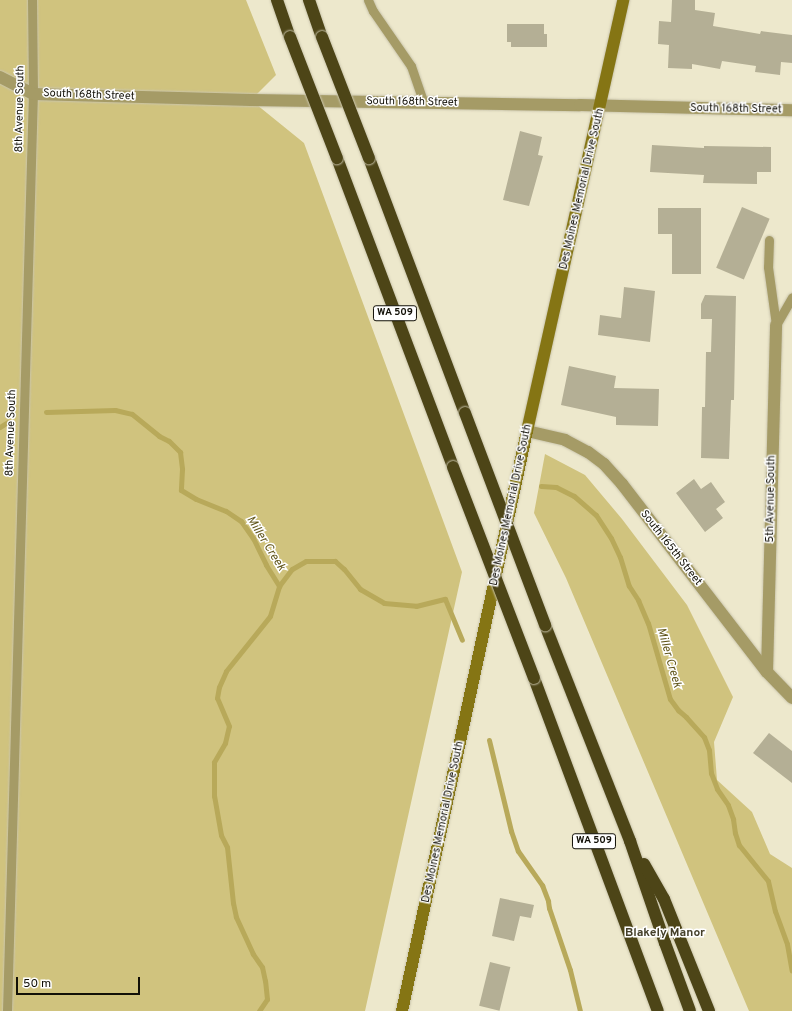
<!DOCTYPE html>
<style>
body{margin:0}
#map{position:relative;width:792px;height:1011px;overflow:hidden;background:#ede8cc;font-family:Overpass,sans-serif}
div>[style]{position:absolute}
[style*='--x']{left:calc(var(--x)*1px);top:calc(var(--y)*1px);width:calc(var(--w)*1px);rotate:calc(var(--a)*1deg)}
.green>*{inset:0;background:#d0c37e}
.stream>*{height:5px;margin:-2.5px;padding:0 2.5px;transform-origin:2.5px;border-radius:2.5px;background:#b8a95a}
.building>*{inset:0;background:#b4af95;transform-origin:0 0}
.roads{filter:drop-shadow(0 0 1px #cac5ac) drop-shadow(0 0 1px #cac5ac)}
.lane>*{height:9px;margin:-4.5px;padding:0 4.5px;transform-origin:4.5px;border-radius:4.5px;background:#a59b66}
.street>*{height:12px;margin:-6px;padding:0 6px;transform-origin:6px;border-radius:6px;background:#a59b66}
.secondary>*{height:12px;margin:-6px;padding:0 6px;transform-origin:6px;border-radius:6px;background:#857514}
.highway>*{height:12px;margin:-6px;padding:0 6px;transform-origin:6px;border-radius:6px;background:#4d4517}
.bridges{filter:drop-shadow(0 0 1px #cac5ac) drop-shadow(0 0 1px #cac5ac)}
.highway-bridge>*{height:12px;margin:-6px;padding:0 6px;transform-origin:6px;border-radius:6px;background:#4d4517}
span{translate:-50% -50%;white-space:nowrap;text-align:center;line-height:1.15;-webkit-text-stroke:3px #fff;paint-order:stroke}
.shield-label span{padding:1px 3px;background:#fff;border:1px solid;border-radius:3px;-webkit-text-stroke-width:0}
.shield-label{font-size:10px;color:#121007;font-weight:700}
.street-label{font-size:11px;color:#121007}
.water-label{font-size:12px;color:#5f5419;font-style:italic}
.neighbourhood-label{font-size:12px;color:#443f29;font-weight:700}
.scale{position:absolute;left:16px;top:977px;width:124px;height:18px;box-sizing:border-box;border:2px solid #121007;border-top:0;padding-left:5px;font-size:12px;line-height:14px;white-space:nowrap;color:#121007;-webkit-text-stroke:3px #fff;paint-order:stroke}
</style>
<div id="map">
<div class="green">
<i style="clip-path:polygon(0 0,246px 0,276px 75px,251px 100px,304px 143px,462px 572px,365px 1011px,0 1011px)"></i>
<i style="clip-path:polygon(545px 454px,585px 475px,622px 519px,687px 605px,733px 697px,714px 742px,717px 780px,752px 812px,770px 854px,792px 868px,792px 1011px,749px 1011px,566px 578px,534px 513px)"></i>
</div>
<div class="stream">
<i style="--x:46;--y:412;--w:69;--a:-1.7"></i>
<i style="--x:115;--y:410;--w:17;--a:13"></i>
<i style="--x:132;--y:414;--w:35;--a:39"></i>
<i style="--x:159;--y:436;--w:11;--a:27"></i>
<i style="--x:169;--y:441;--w:16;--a:45"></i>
<i style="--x:180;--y:452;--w:17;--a:83"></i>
<i style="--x:182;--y:469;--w:21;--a:93"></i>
<i style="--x:181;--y:490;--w:17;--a:31"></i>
<i style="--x:196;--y:499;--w:32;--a:22"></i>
<i style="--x:226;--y:511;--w:18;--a:34"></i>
<i style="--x:241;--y:521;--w:21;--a:55"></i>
<i style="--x:253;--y:538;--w:30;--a:64"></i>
<i style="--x:266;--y:565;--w:25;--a:58"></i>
<i style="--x:279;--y:586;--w:21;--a:-53"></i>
<i style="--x:292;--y:569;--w:16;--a:-30"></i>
<i style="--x:306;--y:561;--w:29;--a:0"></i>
<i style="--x:335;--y:561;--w:12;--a:42"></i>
<i style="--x:344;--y:569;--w:26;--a:51"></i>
<i style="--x:360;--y:589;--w:28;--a:30"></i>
<i style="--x:384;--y:603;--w:32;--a:5"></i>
<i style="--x:416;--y:606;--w:30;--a:-14"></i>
<i style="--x:445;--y:599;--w:44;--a:67.5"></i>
<i style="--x:0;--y:427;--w:9;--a:-32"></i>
<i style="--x:541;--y:486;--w:15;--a:4"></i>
<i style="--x:556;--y:487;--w:20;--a:27"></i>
<i style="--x:574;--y:496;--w:29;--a:41"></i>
<i style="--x:596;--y:515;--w:27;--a:57"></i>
<i style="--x:611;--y:538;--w:21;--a:65"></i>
<i style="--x:620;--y:557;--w:30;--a:73"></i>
<i style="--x:629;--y:586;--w:17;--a:57"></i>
<i style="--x:638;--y:600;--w:25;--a:67"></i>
<i style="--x:648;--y:623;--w:79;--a:73.9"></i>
<i style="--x:670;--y:699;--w:14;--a:54"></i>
<i style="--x:678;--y:710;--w:11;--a:41"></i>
<i style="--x:686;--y:717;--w:27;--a:48"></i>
<i style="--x:704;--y:737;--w:14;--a:69"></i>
<i style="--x:709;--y:750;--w:23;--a:85"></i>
<i style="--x:711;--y:773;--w:17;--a:69"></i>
<i style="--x:717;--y:789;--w:19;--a:55"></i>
<i style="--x:728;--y:805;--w:15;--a:70"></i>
<i style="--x:733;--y:819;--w:14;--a:82"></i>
<i style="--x:735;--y:833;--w:13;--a:72"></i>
<i style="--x:739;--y:845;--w:46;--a:51.1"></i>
<i style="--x:768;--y:881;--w:31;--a:77"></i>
<i style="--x:775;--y:911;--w:35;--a:70"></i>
<i style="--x:787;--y:944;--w:27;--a:80"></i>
<i style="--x:489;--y:740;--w:94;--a:76.4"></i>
<i style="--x:511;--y:831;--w:21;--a:71"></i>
<i style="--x:518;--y:851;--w:42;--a:54.8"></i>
<i style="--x:542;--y:885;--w:17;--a:69"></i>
<i style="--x:548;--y:901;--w:7;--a:82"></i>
<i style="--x:549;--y:908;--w:65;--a:71.3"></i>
<i style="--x:570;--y:970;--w:42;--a:76.3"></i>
<i style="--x:259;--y:1011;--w:14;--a:-56"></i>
<i style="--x:267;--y:999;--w:18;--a:-96"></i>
<i style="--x:265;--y:981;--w:14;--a:-102"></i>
<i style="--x:262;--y:967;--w:16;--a:-125"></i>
<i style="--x:253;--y:954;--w:41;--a:-114.7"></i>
<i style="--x:236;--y:917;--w:14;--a:-102"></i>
<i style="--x:233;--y:903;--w:56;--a:-96.1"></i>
<i style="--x:227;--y:847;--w:13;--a:-117"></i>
<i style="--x:221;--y:835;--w:40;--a:-100"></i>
<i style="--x:214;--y:796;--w:34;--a:-90"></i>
<i style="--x:214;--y:762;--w:22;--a:-60"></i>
<i style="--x:225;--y:743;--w:17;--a:-77"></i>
<i style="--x:229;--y:726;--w:30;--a:-113"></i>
<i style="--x:217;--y:698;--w:11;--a:-80"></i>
<i style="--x:219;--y:687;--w:17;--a:-66"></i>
<i style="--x:226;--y:671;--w:70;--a:-51.3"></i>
<i style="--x:270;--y:616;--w:31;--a:-73"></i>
</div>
<div class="building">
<i style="clip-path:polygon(672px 0,695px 0,695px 10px,715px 13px,713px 26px,760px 34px,761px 31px,792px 35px,792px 63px,781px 62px,780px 75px,755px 72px,756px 66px,722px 61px,720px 69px,692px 64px,692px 69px,668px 68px,669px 45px,658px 44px,659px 21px,671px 22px)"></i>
<i style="clip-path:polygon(507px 24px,544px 24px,544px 34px,547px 34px,547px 47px,511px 47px,511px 42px,507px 42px)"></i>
<i style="clip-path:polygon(520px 131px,542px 137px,538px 155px,543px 156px,529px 206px,503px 200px)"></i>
<i style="clip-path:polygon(652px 145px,704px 148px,704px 146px,771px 147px,771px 172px,757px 172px,757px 184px,703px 183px,704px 175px,650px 172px)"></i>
<i style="left:742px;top:207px;width:30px;height:66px;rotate:23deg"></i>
<i style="clip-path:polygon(658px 208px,701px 208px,701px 274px,672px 274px,672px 234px,658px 234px)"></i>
<i style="clip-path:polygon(624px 287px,655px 291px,650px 342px,598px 335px,600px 315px,621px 318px)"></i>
<i style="clip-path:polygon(705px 295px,736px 296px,734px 400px,731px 400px,729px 459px,701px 458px,702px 407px,705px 407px,706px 352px,711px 352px,712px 319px,701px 319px,701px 304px)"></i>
<i style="clip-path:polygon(569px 366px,616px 376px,614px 388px,659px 389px,658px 426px,616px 425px,616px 417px,561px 405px)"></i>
<i style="clip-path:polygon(694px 479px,701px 489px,711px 482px,725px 502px,716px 509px,723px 518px,705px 532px,676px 493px)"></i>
<i style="clip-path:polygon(769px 733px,792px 751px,792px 783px,753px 753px)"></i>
<i style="clip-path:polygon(500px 898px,534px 905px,531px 918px,520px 916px,514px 941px,492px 936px)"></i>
<i style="left:490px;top:962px;width:21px;height:45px;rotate:14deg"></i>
</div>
<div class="roads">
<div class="lane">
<i style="--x:368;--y:0;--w:12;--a:66"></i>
<i style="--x:373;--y:11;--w:67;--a:55.4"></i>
<i style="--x:411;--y:66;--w:39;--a:71"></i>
<i style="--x:769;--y:240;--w:27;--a:92"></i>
<i style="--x:768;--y:267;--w:59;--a:82.1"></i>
<i style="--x:776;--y:325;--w:32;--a:-60"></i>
<i style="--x:7;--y:1011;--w:917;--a:-88.38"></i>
<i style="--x:33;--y:94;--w:94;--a:-90.6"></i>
</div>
<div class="street">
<i style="--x:0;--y:77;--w:37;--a:27"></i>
<i style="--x:33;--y:94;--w:218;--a:1.6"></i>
<i style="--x:251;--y:100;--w:329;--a:0.9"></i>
<i style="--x:580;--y:105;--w:212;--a:1.4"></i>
<i style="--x:527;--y:431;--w:39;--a:13"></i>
<i style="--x:565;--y:440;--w:26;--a:28"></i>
<i style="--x:588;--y:452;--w:20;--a:37"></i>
<i style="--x:604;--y:464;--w:27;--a:48"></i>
<i style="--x:622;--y:484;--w:237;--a:52.4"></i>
<i style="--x:767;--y:672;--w:36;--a:46"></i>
<i style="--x:767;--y:672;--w:347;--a:-88.5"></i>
</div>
<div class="secondary">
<i style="--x:402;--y:1011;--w:593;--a:-77.84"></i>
<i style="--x:527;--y:431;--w:442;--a:-77.4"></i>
</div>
<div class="highway">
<i style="--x:277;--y:0;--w:39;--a:71"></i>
<i style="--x:309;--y:0;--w:39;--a:71"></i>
<i style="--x:337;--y:158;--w:330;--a:69.4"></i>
<i style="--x:369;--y:158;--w:272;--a:69.4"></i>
<i style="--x:545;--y:625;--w:232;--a:68.5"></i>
<i style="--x:630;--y:841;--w:108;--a:71.1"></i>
<i style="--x:665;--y:943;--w:72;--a:69.8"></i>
<i style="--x:534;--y:678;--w:355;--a:69.6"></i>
<i style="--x:644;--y:864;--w:40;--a:60.3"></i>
<i style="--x:664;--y:899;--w:121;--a:68.1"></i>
</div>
</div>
<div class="bridges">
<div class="highway-bridge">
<i style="--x:290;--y:37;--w:130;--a:68.8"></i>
<i style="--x:322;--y:37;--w:130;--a:68.8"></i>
<i style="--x:465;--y:413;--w:227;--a:69.3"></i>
<i style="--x:453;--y:467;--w:226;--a:69"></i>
</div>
</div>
<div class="shield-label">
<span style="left:395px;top:313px">WA 509</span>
<span style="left:594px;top:841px">WA 509</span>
</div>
<div class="street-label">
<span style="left:89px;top:95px;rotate:2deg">South 168th Street</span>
<span style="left:412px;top:102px;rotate:1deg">South 168th Street</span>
<span style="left:20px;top:109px;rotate:-89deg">8th Avenue South</span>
<span style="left:736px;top:109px;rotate:1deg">South 168th Street</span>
<span style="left:582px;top:189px;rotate:-77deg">Des Moines Memorial Drive South</span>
<span style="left:11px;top:433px;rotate:-88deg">8th Avenue South</span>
<span style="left:771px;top:499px;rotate:-89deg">5th Avenue South</span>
<span style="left:511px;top:505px;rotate:-78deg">Des Moines Memorial Drive South</span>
<span style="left:671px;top:548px;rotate:52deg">South 165th Street</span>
<span style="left:443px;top:822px;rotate:-78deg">Des Moines Memorial Drive South</span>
</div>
<div class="water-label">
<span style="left:265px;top:544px;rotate:58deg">Miller Creek</span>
<span style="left:668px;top:658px;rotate:74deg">Miller Creek</span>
</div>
<div class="neighbourhood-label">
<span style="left:665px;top:934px">Blakely Manor</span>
</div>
<div class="scale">50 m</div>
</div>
